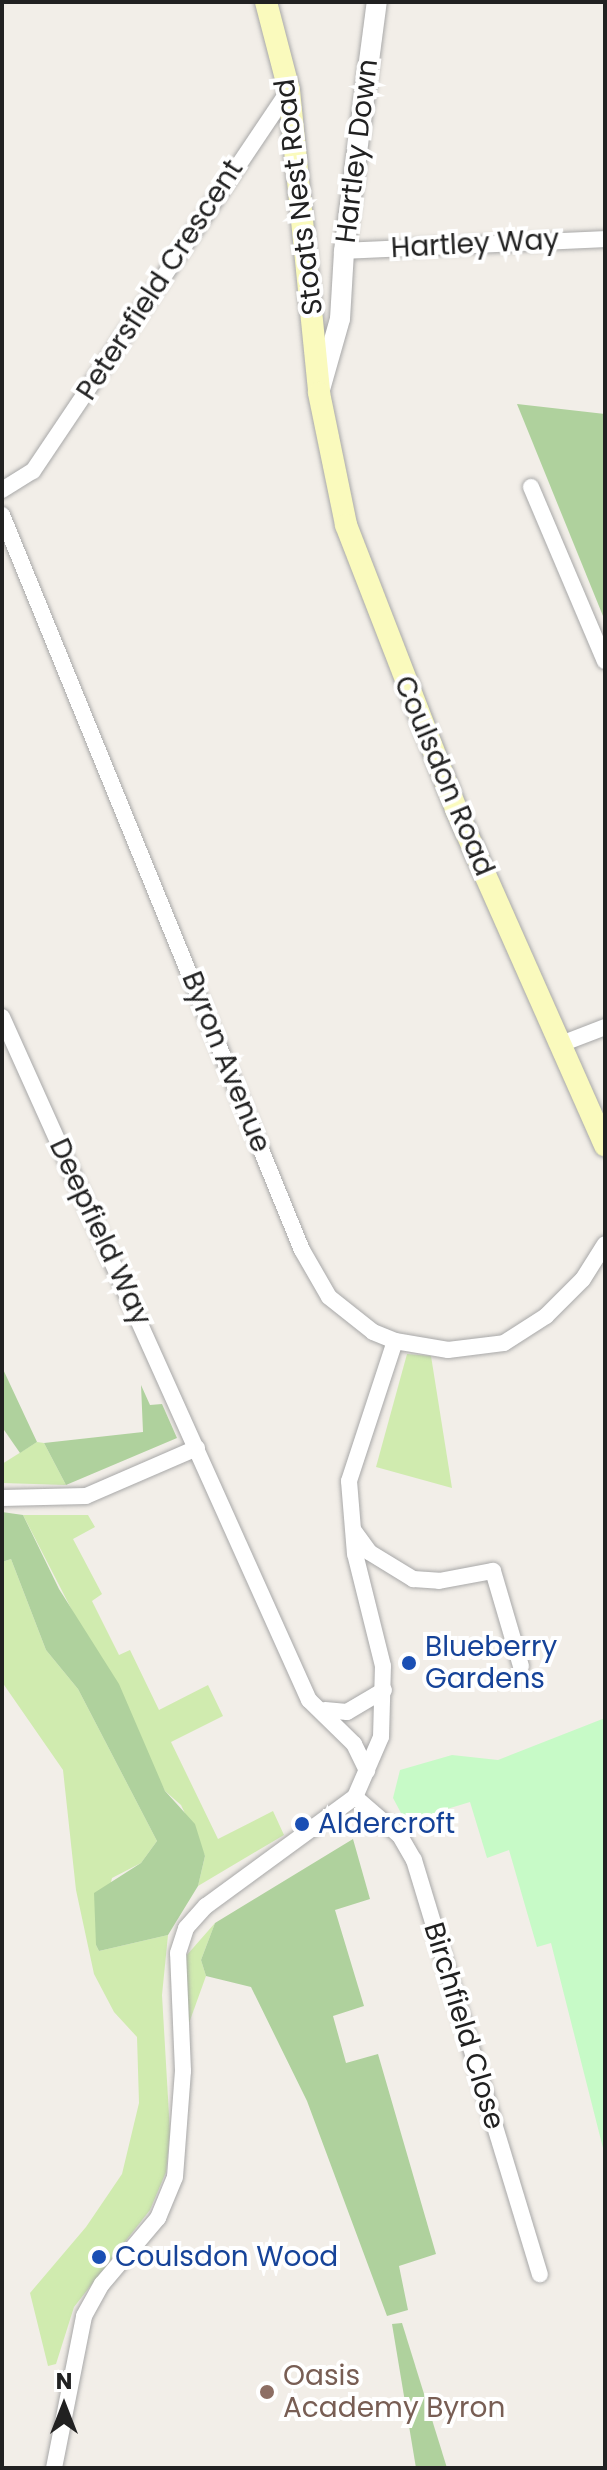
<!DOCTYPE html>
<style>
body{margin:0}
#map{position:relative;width:607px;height:2470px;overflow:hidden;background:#f2eee8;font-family:Poppins,sans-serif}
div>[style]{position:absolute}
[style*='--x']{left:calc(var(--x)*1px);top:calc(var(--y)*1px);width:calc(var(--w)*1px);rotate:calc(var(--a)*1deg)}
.grass>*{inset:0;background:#d0ebaf}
.forest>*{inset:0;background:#afd19d}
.park>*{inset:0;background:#c7fac7}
.roads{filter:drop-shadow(0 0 2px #a8a8a8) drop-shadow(0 0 2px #a8a8a8)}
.minor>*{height:16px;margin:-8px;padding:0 8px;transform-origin:8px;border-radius:8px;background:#fff}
.tertiary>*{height:20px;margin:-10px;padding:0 10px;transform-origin:10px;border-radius:10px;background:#fff}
.secondary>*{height:22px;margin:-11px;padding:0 11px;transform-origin:11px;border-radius:11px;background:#fafabd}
.dots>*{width:22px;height:22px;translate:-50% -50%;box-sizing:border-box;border:4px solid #fff;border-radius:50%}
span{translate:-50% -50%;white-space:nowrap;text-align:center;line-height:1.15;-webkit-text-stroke:8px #fff;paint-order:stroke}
.street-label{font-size:28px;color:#212121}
.transit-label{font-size:28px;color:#164399}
.left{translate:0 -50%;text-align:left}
.education-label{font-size:28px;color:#785e54}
.frame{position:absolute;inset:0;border:4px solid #212121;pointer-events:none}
.north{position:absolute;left:24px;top:2366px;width:80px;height:80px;-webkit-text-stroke:6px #fff;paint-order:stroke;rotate:0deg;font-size:22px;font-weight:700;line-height:32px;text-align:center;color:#212121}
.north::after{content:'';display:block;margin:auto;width:28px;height:36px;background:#212121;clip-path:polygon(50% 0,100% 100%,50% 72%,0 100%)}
</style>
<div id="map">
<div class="grass">
<i style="clip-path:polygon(407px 1354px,431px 1356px,452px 1488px,376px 1467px)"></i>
<i style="clip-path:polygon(37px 1442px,44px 1443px,66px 1485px,2px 1483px,2px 1464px)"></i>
<i style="clip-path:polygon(23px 1515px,88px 1515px,95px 1527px,73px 1539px,102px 1594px,92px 1601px,119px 1655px,130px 1650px,159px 1710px,208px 1685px,223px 1716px,171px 1742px,218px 1839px,273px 1811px,284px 1835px,198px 1886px,205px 1856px,181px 1805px,165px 1791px)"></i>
<i style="clip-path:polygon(11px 1559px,46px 1650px,78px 1689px,157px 1841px,141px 1863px,112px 1878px,96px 1945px,99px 1951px,168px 1935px,162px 1995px,170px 2132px,166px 2172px,150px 2210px,74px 2307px,56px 2364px,48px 2366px,30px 2293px,86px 2227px,122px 2174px,139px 2103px,137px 2037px,114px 2012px,94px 1974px,76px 1890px,63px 1770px,2px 1682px,2px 1562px)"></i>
<i style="clip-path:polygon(215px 1923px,201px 1960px,206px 1976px,184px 2037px,186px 1956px)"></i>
</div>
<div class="forest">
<i style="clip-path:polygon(517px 404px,605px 414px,605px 621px)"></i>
<i style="clip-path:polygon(2px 1367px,37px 1442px,20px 1453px,2px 1427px)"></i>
<i style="clip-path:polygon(141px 1385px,150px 1405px,162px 1404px,177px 1438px,66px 1485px,44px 1443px,143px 1432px)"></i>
<i style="clip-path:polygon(2px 1512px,23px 1515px,59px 1589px,119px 1684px,165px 1791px,195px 1824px,205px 1856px,198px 1886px,168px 1935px,99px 1951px,96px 1945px,94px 1893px,141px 1863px,157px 1841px,78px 1689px,46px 1650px,11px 1559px,2px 1562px)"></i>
<i style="clip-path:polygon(353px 1839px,370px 1899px,335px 1910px,364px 2006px,333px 2016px,346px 2063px,378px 2054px,436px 2254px,399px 2266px,408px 2310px,387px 2316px,307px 2101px,251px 1987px,206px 1976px,201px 1960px,215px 1923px)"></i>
<i style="clip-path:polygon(402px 2323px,447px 2468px,416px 2468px,392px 2324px)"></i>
</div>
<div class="park">
<i style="clip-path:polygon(605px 1718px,605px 2156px,551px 1943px,537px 1947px,509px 1850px,487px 1858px,470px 1802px,414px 1819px,401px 1813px,393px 1798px,400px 1770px,452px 1755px,498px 1760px)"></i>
</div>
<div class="roads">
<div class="minor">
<i style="--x:344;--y:251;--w:261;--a:-2.6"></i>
<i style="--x:531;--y:487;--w:189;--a:67"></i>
<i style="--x:2;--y:490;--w:36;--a:-32"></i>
<i style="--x:33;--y:471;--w:459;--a:-56.1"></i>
<i style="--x:2;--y:515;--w:794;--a:67.8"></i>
<i style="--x:302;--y:1250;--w:54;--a:60.1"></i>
<i style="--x:329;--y:1297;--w:56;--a:38.5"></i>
<i style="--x:373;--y:1332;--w:24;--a:22"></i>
<i style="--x:395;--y:1341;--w:54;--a:9.6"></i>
<i style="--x:448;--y:1350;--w:56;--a:-7.1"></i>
<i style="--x:504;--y:1343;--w:50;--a:-32.7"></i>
<i style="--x:546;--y:1316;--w:52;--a:-45"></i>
<i style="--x:583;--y:1279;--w:41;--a:-57.8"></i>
<i style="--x:2;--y:1017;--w:749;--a:65.8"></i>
<i style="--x:309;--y:1700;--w:63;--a:44.4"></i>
<i style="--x:354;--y:1744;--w:30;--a:64"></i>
<i style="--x:561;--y:1044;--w:47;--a:-21.1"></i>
<i style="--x:2;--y:1498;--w:84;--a:-1.4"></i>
<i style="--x:86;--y:1496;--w:121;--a:-23.4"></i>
<i style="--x:354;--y:1531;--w:26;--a:54"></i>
<i style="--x:369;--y:1552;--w:52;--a:31.5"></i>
<i style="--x:413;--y:1579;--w:26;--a:4"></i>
<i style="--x:439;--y:1581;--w:55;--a:-10.5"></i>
<i style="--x:493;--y:1571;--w:99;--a:73.6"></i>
<i style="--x:325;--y:1710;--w:22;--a:5"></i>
<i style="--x:347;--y:1712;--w:43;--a:-30.7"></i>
<i style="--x:355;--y:1797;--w:60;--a:40.9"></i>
<i style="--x:400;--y:1836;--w:28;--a:60"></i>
<i style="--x:414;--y:1860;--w:433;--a:73.1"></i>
<i style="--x:54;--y:2468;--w:155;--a:-78.8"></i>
<i style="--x:84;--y:2316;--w:37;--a:-61"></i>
<i style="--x:102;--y:2284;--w:87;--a:-49.7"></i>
<i style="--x:158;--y:2218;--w:44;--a:-67.5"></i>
<i style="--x:175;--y:2177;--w:106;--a:-85.7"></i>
<i style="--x:183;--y:2071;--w:118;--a:-92.4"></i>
<i style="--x:178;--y:1953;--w:26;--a:-72"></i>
<i style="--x:186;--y:1928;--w:30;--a:-48"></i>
<i style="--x:206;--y:1906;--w:185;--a:-36.2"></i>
<i style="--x:355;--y:1797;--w:65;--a:-66.6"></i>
<i style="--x:381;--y:1737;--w:71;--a:-88.4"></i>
<i style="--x:383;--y:1666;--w:115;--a:-104"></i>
<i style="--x:355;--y:1554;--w:73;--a:-94.7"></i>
<i style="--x:349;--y:1481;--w:147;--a:-71.8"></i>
</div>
<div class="tertiary">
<i style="--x:319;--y:393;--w:77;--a:-74.2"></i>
<i style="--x:340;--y:319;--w:68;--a:-86.6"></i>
<i style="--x:344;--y:251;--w:251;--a:-82.5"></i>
</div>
<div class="secondary">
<i style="--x:266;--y:2;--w:91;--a:75.4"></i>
<i style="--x:289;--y:90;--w:304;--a:84.3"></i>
<i style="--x:319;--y:393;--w:135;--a:78.4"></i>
<i style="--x:346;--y:525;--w:305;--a:68.8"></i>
<i style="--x:456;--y:809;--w:368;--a:66.1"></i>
</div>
</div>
<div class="dots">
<i style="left:409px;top:1663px;background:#1a4fb4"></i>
<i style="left:302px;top:1824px;background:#1a4fb4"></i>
<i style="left:99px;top:2257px;background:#1a4fb4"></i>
<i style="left:267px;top:2392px;background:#8d6e63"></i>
</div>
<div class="street-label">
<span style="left:357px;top:151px;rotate:-83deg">Hartley Down</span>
<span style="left:299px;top:197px;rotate:-97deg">Stoats Nest Road</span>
<span style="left:475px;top:244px;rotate:-3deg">Hartley Way</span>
<span style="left:160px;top:280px;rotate:-57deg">Petersfield Crescent</span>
<span style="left:444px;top:776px;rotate:67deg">Coulsdon Road</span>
<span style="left:226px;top:1062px;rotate:68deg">Byron Avenue</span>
<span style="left:100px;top:1232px;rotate:65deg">Deepfield Way</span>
<span style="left:464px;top:2026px;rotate:73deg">Birchfield Close</span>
</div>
<div class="transit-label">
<span class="left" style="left:425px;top:1663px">Blueberry<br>Gardens</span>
<span class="left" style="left:318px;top:1824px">Aldercroft</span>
<span class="left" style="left:115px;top:2257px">Coulsdon Wood</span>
</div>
<div class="education-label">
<span class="left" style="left:283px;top:2392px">Oasis<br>Academy Byron</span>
</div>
<div class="frame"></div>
<div class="north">N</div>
</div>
